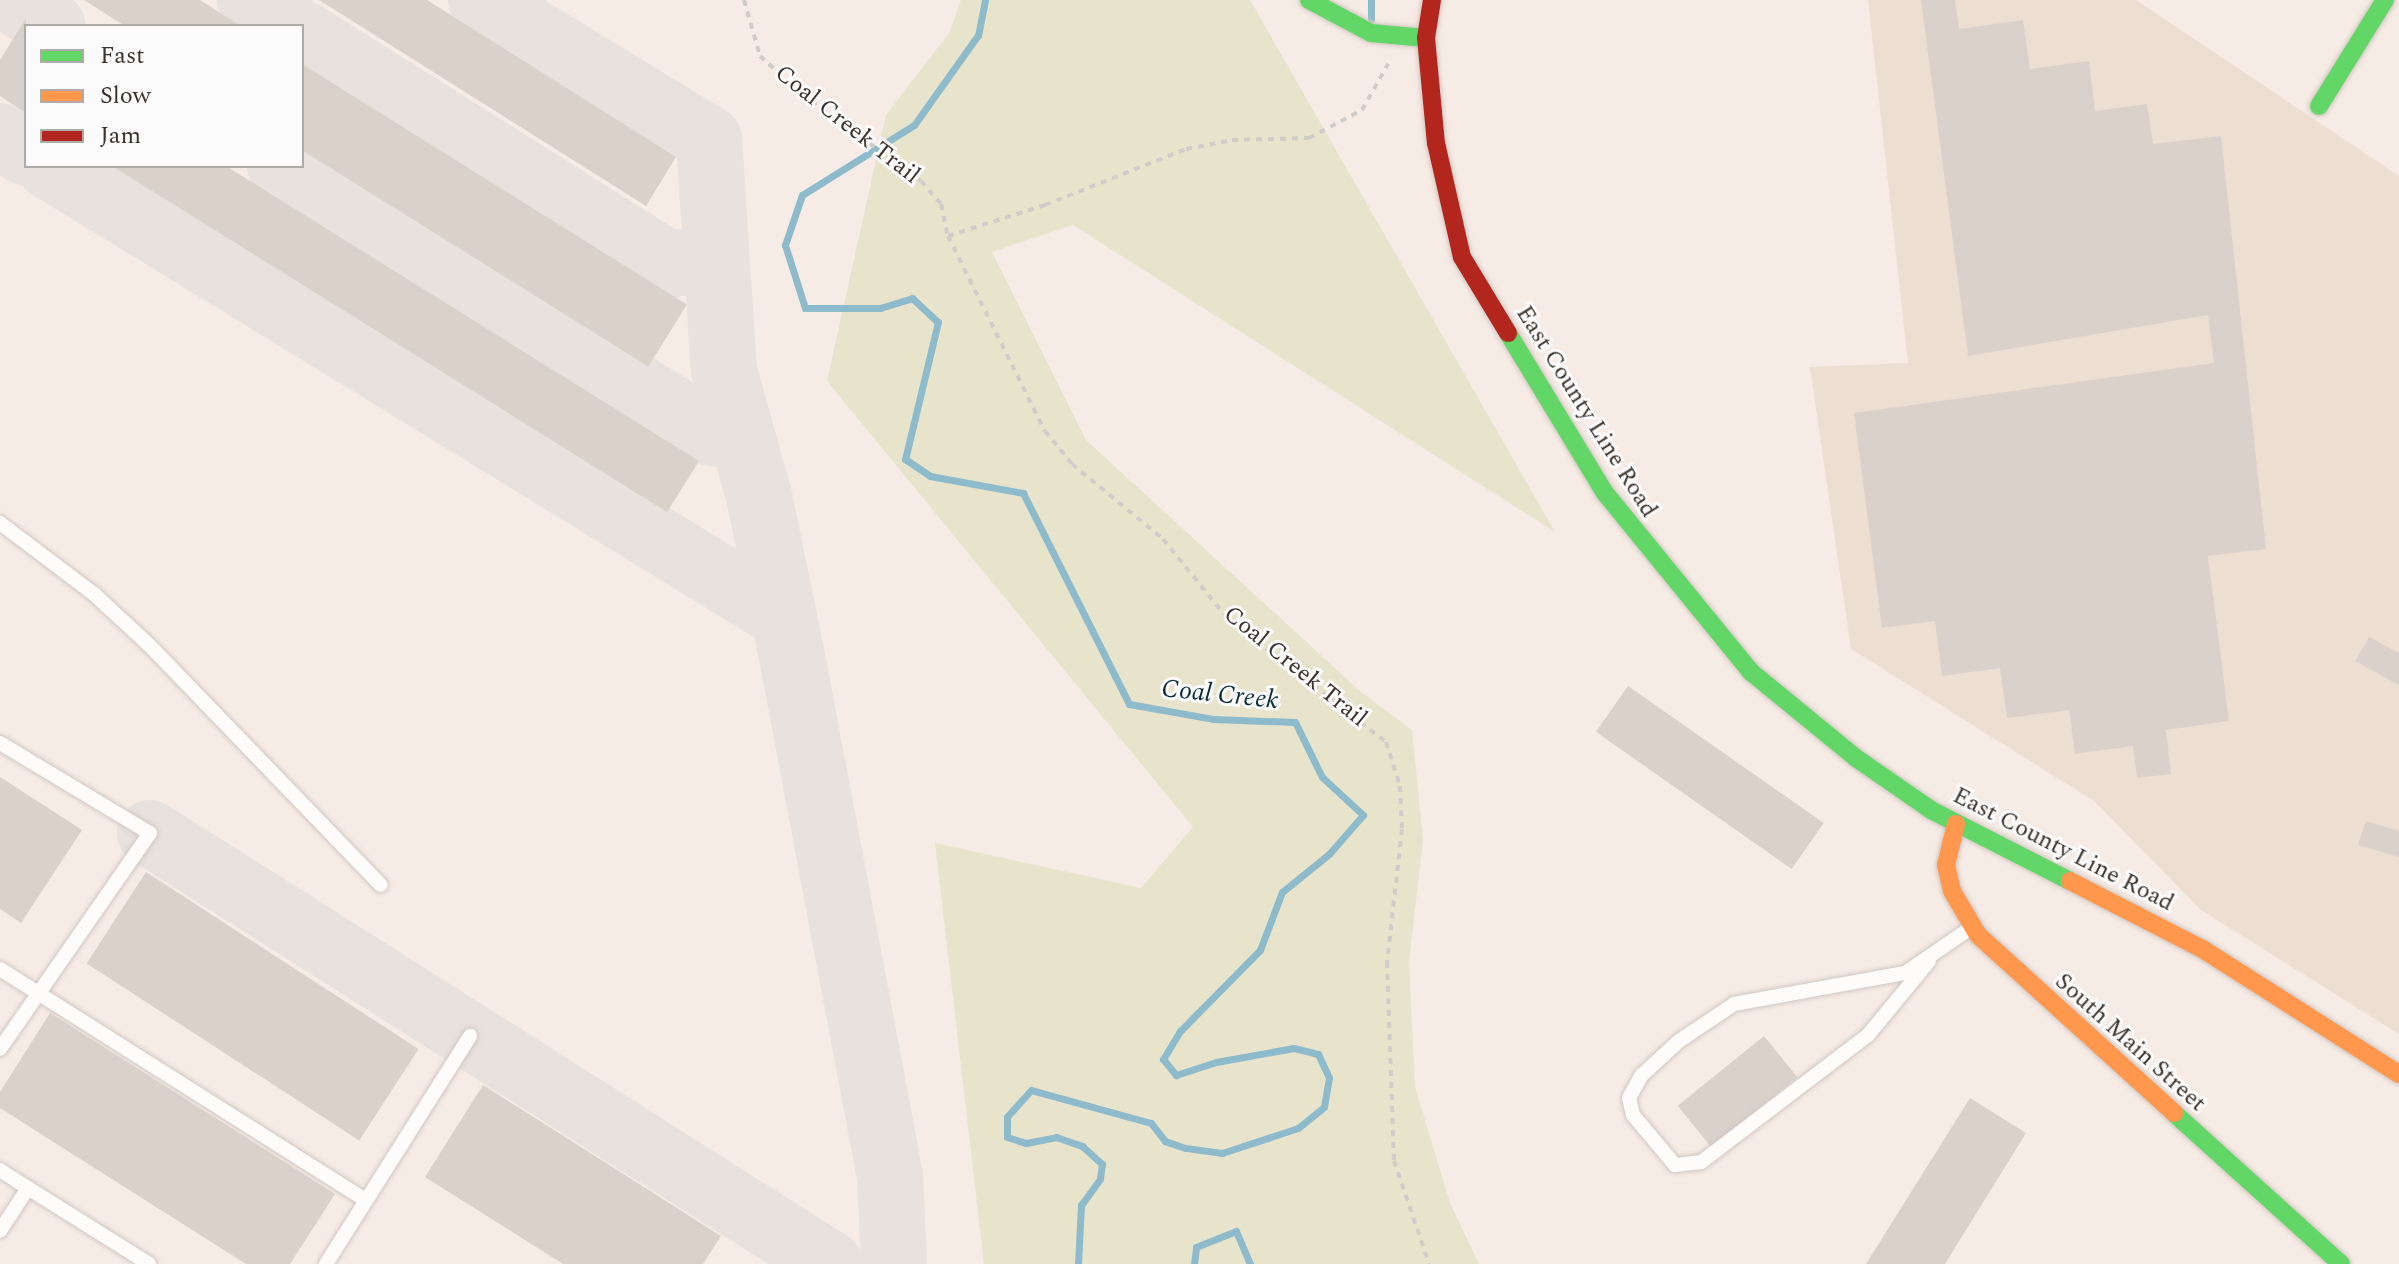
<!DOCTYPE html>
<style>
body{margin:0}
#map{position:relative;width:2399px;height:1264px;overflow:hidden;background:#f6ebe5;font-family:Spectral,serif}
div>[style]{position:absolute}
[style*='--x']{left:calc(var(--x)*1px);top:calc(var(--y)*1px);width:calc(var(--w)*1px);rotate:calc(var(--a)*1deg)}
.commercial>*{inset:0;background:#ecdfd2}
.green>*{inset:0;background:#e8e4cc}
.stream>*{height:7px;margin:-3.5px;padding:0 3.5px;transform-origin:3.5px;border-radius:3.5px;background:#8ebbcc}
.taxiway>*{height:66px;margin:-33px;padding:0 33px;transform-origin:33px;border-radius:33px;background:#e8e1dd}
.building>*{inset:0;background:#dad1cb;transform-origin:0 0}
.path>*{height:4px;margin-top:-2px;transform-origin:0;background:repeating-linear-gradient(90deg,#d0ccc9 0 6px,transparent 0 12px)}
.roads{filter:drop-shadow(0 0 2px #d1c7c2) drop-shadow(0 0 2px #d1c7c2)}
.lane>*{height:14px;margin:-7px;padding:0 7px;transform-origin:7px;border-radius:7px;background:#fefcfb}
.fast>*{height:18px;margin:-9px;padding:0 9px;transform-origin:9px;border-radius:9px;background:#63d668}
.slow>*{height:18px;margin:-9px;padding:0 9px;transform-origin:9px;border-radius:9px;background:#ff974d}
.jam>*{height:18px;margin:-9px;padding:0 9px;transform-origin:9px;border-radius:9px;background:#b3261e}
span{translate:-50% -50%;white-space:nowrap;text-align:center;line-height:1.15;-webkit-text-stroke:6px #fbfbfb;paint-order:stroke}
.street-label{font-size:24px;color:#3c322c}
.water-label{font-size:26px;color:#0c2e3a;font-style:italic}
.legend{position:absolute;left:24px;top:24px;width:280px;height:144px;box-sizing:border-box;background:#fbfbfb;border:2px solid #afaba8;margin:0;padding:10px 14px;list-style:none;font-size:24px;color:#3c322c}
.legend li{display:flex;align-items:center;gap:16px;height:40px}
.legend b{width:40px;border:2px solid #afaba8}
</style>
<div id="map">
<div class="commercial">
<i style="clip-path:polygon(1868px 0,2136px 0,2399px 176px,2399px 1034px,2201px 910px,2094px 801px,1851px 649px,1810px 367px,1908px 363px)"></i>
</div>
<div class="green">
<i style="clip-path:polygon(961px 0,1250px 0,1555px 532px,1073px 225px,992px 252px,1086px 440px,1361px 692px,1412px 730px,1423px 840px,1409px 962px,1415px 1087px,1450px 1203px,1479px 1264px,984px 1264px,935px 843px,1141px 888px,1193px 827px,827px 381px,886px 115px,949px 33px)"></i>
</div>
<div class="stream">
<i style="--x:985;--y:0;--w:36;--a:101"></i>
<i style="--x:978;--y:35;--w:110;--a:125.4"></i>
<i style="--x:914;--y:125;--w:132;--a:148"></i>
<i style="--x:802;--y:195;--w:53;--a:108.8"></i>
<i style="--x:785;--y:245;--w:66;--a:72.4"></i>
<i style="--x:805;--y:308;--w:75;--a:0"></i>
<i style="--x:880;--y:308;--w:34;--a:-17"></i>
<i style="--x:912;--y:298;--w:35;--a:43"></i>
<i style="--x:938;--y:322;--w:141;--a:103.5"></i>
<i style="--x:905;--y:459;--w:30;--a:34"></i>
<i style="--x:930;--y:476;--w:95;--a:10.4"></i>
<i style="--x:1023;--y:493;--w:236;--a:63.3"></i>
<i style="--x:1129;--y:704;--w:85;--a:10.1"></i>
<i style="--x:1213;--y:719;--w:82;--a:2.1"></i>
<i style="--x:1295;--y:722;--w:61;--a:63.9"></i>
<i style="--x:1322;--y:777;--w:56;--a:42.8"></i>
<i style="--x:1363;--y:815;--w:52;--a:131.1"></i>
<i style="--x:1329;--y:854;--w:60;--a:141"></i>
<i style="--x:1282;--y:892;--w:62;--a:110.8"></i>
<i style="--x:1260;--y:950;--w:114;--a:134.6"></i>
<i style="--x:1180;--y:1031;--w:33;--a:121"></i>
<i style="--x:1163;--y:1059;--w:21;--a:51"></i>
<i style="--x:1176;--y:1075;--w:42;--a:-18"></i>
<i style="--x:1216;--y:1062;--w:79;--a:-10.2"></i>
<i style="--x:1294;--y:1048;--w:25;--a:14"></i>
<i style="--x:1318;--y:1054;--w:26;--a:65"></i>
<i style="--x:1329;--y:1078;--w:29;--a:100"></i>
<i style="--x:1324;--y:1107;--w:33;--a:141"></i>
<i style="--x:1298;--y:1128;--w:80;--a:161.8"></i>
<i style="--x:1222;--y:1153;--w:37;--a:-172"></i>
<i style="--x:1185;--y:1148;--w:21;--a:-161"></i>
<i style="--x:1165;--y:1141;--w:23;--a:-128"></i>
<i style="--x:1151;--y:1123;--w:124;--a:-164.6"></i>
<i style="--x:1031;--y:1090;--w:36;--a:132"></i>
<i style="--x:1007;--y:1117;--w:20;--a:90"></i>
<i style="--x:1007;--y:1137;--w:20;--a:18"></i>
<i style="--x:1026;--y:1143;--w:31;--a:-11"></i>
<i style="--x:1056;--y:1137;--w:28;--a:19"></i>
<i style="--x:1082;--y:1146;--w:27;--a:42"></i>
<i style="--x:1102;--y:1164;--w:15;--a:98"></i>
<i style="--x:1100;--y:1179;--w:32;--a:126"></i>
<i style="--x:1081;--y:1205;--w:59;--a:92.9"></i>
<i style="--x:1371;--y:19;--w:19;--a:-90"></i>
<i style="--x:1194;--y:1264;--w:17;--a:-83"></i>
<i style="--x:1196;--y:1247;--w:43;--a:-21.8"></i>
<i style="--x:1236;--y:1231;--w:36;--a:67"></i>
</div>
<div class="taxiway">
<i style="--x:11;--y:0;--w:49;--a:31.8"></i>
<i style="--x:250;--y:0;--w:49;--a:32.4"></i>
<i style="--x:481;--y:0;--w:267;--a:31.4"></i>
<i style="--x:709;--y:139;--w:232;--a:86.3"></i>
<i style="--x:724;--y:371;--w:130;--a:74.4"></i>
<i style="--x:759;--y:496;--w:175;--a:78.4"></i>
<i style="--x:794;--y:667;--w:518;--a:79.32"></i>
<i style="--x:890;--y:1176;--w:88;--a:87.4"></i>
<i style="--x:302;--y:33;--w:435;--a:32.2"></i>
<i style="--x:670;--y:265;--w:47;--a:-12.3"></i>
<i style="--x:0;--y:136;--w:31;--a:32"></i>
<i style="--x:49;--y:166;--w:862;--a:31.53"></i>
<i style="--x:280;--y:166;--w:508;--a:31.72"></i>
<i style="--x:712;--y:433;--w:30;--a:8"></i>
<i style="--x:150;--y:833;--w:805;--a:32.37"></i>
</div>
<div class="building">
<i style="clip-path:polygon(84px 0,200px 0,241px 26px,125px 26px)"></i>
<i style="clip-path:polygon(319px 0,427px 0,676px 157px,646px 206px)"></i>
<i style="clip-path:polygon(1921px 0,1955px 0,1959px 29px,2023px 20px,2030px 69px,2089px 61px,2095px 111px,2147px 104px,2153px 144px,2221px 136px,2266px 549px,2208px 556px,2229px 721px,2166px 730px,2171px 774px,2137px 778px,2133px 746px,2075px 754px,2069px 710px,2007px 718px,2000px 668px,1942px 676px,1935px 621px,1882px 628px,1854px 413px,2214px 363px,2208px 315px,1968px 356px)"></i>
<i style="clip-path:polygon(26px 18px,26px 113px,0 96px,0 60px)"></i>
<i style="left:302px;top:64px;width:454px;height:73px;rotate:32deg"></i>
<i style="clip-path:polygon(112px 166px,226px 166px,699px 461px,667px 512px)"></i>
<i style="clip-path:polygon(2369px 637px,2399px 653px,2399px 685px,2355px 661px)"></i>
<i style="left:1628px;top:686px;width:239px;height:56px;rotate:35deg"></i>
<i style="clip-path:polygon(0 777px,82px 830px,21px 923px,0 909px)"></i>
<i style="clip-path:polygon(2366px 821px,2399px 831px,2399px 857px,2358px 845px)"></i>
<i style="left:146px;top:872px;width:325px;height:109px;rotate:33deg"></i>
<i style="clip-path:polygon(50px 1013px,335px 1194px,290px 1264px,246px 1264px,0 1108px,0 1092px)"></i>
<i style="left:1764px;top:1036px;width:53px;height:111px;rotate:51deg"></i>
<i style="clip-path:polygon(483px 1085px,721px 1236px,703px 1264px,563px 1264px,425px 1177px)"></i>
<i style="clip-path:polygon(1970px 1098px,2026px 1133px,1945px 1264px,1866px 1264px)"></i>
</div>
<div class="path">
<i style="--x:744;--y:0;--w:58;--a:74.1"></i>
<i style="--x:760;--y:56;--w:57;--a:42.1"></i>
<i style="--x:802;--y:94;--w:147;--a:36.2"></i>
<i style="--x:921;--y:181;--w:30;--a:49"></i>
<i style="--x:941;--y:204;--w:33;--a:78"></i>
<i style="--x:948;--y:236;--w:218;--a:63.6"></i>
<i style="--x:1045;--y:431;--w:43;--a:50.7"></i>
<i style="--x:1072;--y:464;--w:118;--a:39.5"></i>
<i style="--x:1163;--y:539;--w:103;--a:50.9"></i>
<i style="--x:1228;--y:619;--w:200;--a:37.9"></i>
<i style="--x:1386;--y:742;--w:46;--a:72.3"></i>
<i style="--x:1400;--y:786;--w:43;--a:87.3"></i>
<i style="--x:1402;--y:829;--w:134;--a:96.4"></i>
<i style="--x:1387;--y:962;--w:199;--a:88"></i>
<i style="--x:1394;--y:1161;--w:109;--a:71.2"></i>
<i style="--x:948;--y:236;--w:102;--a:-17.7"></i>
<i style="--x:1045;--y:205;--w:152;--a:-21.7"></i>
<i style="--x:1186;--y:149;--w:47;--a:-11.1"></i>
<i style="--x:1232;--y:140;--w:77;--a:-1.5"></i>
<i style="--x:1309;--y:138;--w:60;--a:-27.8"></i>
<i style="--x:1362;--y:110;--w:53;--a:-60.5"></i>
</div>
<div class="roads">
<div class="lane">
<i style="--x:0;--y:523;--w:118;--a:37.1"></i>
<i style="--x:94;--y:594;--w:76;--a:42.9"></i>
<i style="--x:150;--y:646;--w:332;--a:46"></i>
<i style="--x:0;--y:743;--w:175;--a:31"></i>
<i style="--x:150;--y:833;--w:263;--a:124.8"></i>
<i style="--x:1929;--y:961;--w:96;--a:129.5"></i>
<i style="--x:1868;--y:1035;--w:210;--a:142.7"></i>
<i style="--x:1701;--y:1162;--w:26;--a:173"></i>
<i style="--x:1675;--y:1165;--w:65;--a:-130"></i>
<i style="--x:1633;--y:1115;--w:17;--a:-103"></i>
<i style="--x:1629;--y:1098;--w:26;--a:-61"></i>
<i style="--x:1642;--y:1075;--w:50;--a:-42.6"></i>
<i style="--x:1679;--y:1041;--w:66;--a:-33.9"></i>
<i style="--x:1734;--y:1004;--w:174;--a:-10.3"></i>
<i style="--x:1905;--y:973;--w:81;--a:-34.5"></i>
<i style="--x:0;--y:969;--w:433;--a:32.3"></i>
<i style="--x:0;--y:1170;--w:33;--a:33"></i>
<i style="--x:28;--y:1188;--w:51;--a:123.1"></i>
<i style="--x:28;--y:1188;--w:143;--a:32.1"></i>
<i style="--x:326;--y:1264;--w:270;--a:-57.7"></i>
</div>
<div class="fast">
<i style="--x:1309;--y:0;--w:70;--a:28"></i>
<i style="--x:1371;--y:33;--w:55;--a:5.2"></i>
<i style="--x:2319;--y:106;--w:125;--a:-58.1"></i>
<i style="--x:1508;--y:333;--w:187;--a:58.8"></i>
<i style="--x:1605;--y:493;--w:231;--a:50.8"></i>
<i style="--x:1751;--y:672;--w:136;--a:39.3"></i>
<i style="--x:1856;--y:758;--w:91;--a:34.7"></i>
<i style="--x:1931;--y:810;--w:156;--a:27.1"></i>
<i style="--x:2174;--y:1113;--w:225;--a:42.1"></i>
</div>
<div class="slow">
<i style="--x:1956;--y:824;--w:42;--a:103.7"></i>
<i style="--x:1946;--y:865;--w:27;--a:77"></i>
<i style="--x:1952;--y:891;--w:51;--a:59.4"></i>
<i style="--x:1978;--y:935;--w:265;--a:42.2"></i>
<i style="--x:2070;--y:881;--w:151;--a:27.2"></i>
<i style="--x:2204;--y:950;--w:231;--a:32.5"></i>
</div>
<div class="jam">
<i style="--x:1432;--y:0;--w:38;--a:99"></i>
<i style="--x:1426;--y:38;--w:105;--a:84.6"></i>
<i style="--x:1436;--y:143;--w:117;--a:77.2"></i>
<i style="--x:1462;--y:257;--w:89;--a:58.8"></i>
</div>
</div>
<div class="street-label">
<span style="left:847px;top:125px;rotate:38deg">Coal Creek Trail</span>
<span style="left:1586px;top:412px;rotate:58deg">East County Line Road</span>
<span style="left:1295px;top:667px;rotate:39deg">Coal Creek Trail</span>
<span style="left:2063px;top:850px;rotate:27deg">East County Line Road</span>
<span style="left:2130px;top:1043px;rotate:42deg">South Main Street</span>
</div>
<div class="water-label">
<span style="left:1220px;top:695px;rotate:6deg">Coal Creek</span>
</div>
<ul class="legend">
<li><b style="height:10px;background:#63d668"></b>Fast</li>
<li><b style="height:10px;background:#ff974d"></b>Slow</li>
<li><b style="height:10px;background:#b3261e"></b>Jam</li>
</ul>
</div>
